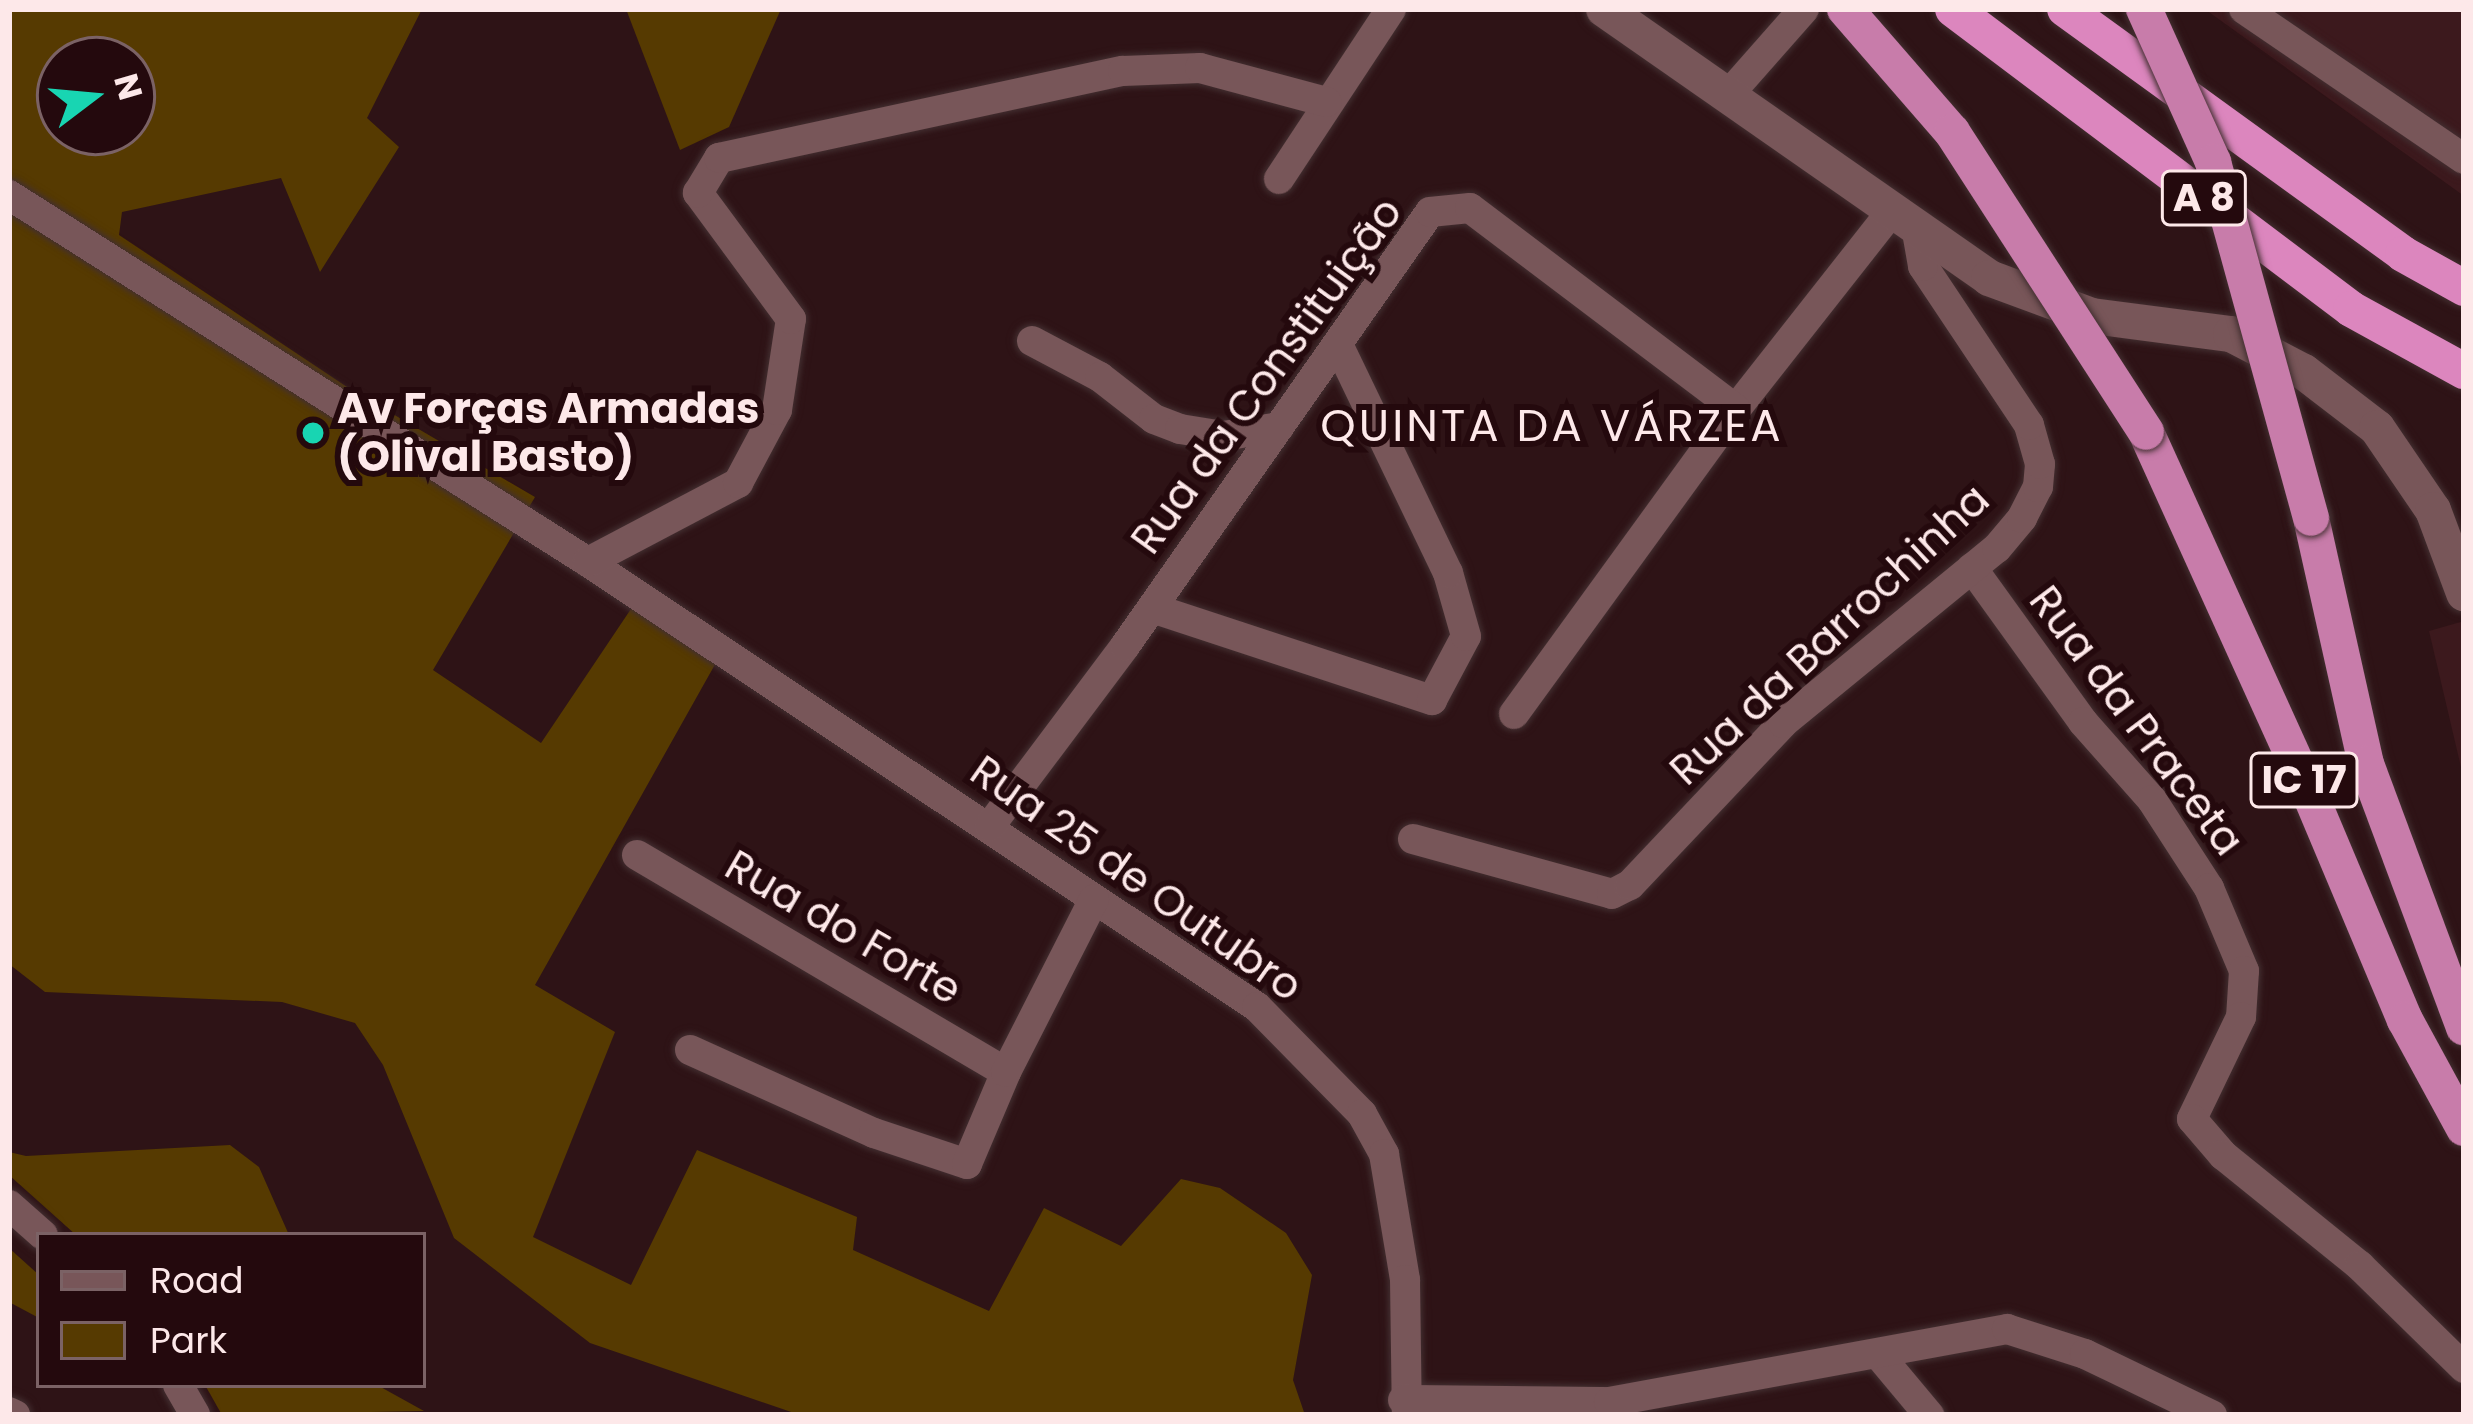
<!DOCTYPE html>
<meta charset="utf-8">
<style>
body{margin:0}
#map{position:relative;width:2473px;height:1424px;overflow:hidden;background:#2e1316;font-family:Poppins,sans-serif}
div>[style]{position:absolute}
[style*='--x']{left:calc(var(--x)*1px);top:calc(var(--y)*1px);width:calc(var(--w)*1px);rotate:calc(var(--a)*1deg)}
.built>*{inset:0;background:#3c191d}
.green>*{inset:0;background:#563a01}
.roads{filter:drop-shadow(0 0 3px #432f31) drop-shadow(0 0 3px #432f31)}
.minor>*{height:30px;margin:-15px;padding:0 15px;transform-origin:15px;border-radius:15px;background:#785659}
.tertiary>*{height:36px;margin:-18px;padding:0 18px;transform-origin:18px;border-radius:18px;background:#785659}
.trunk>*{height:36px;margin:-18px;padding:0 18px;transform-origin:18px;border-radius:18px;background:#c87caa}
.motorway>*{height:36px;margin:-18px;padding:0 18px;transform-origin:18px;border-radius:18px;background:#dc86be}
.bridges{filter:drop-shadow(0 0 3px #432f31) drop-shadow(0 0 3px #432f31)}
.trunk-bridge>*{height:36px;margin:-18px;padding:0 18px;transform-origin:18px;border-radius:18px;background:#c87caa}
.dots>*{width:33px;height:33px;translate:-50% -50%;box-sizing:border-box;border:6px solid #24090d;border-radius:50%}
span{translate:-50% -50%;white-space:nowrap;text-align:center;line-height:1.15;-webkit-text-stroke:12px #24090d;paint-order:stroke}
.shield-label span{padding:3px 9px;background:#24090d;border:3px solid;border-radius:9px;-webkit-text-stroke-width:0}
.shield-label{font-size:39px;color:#fde8e9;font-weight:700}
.street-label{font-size:42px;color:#fde8e9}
.poi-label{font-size:42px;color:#fde8e9;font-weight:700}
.left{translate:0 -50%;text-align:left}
.neighbourhood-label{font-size:45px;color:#fde8e9;letter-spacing:3px}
.frame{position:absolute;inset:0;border:12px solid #fde8e9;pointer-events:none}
.legend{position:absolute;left:36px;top:1232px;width:390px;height:156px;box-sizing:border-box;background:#24090d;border:3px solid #7b6265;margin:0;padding:15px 21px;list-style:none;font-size:36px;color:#fde8e9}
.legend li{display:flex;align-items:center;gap:24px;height:60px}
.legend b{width:60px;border:3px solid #7b6265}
.north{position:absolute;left:36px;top:36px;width:120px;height:120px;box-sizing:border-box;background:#24090d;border:3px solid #7b6265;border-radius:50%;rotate:74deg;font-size:33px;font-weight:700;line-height:48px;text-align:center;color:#fde8e9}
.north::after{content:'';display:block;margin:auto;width:42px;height:54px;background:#18d5b2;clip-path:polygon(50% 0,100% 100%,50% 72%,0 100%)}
</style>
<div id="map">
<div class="built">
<i style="clip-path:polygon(2205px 9px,2464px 9px,2464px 196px,2206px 10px)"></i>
<i style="clip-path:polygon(2464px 621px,2464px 780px,2429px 631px)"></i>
</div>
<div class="green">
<i style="clip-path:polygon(evenodd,9px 9px,422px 9px,367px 118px,399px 147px,320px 272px,281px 178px,122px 212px,119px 235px,350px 389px,535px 497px,433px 670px,541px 743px,639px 597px,722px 652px,535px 985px,615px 1032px,533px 1237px,631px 1285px,697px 1150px,857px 1217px,853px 1250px,989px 1311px,1044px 1208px,1121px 1246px,1181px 1179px,1220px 1188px,1286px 1233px,1312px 1275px,1293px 1380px,1305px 1415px,800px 1415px,590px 1343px,454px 1238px,383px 1065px,355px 1023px,282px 1002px,45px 992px,9px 964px,9px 9px,60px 60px,132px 60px,132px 132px,60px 132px,60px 60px)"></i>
<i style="clip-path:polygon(626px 9px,781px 9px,729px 127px,680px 150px)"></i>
<i style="clip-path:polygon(230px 1145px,259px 1167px,289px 1235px,76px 1235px,9px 1175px,9px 1152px,26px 1156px)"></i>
<i style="clip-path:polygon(9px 1248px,39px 1275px,39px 1318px,9px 1302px)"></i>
<i style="clip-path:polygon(205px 1385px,377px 1385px,424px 1411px,222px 1415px)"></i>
</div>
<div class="roads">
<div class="minor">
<i style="--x:2244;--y:9;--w:266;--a:34.3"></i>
<i style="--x:1730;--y:93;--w:112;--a:-48.6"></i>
<i style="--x:1279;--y:179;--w:204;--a:-56.6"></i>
<i style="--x:9;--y:195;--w:686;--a:32.37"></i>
<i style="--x:588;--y:562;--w:803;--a:33.63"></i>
<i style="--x:1257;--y:1007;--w:150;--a:45.5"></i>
<i style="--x:1362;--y:1114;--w:46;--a:61.2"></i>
<i style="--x:1384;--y:1154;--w:128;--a:80.5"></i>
<i style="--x:1405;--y:1280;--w:135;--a:89.2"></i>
<i style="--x:1032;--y:341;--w:77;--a:27.9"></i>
<i style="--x:1100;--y:377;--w:68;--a:37.9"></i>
<i style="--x:1154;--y:419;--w:28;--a:21"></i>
<i style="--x:1180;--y:429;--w:44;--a:9.2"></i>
<i style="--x:1223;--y:436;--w:57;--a:-9.1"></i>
<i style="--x:588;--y:562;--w:170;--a:-27.8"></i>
<i style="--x:738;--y:483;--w:83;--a:-61.9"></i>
<i style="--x:777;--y:410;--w:92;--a:-81.3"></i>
<i style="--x:791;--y:319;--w:157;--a:-126.4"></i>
<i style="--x:698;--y:193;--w:41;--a:-59"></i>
<i style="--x:719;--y:158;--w:413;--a:-12.2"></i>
<i style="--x:1123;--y:71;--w:77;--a:-2.2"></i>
<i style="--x:1200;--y:68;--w:131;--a:15"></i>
<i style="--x:1972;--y:568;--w:190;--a:54.2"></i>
<i style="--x:2083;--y:722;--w:104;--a:48.5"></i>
<i style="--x:2152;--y:800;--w:105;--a:57.1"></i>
<i style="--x:2209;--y:888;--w:90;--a:67.1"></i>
<i style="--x:2244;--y:971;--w:46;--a:93.7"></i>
<i style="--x:2241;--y:1017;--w:113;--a:115.7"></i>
<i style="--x:2192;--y:1119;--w:48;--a:49.3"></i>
<i style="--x:2223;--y:1155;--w:176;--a:39"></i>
<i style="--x:2360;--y:1266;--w:146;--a:44.4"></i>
<i style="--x:1152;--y:608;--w:295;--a:18.2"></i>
<i style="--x:1432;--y:700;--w:72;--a:-62"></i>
<i style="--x:1466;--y:636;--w:66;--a:-105.9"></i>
<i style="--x:1448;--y:573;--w:254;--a:-115.7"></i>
<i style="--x:1514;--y:714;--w:377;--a:-54"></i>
<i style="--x:1736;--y:409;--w:249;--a:-51.8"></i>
<i style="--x:990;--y:826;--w:225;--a:-53.1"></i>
<i style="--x:1125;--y:646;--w:530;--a:-54.9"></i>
<i style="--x:1430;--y:212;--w:40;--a:-5.7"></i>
<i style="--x:1470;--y:208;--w:333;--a:37.1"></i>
<i style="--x:1413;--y:839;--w:206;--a:15.4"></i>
<i style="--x:1612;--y:894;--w:20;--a:-27"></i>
<i style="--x:1630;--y:885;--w:223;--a:-46.6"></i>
<i style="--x:1783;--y:723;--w:276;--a:-39.3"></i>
<i style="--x:1997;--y:548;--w:39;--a:-50"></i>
<i style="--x:2022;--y:518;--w:35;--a:-63"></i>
<i style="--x:2038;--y:487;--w:23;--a:-85"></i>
<i style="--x:2040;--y:464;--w:41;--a:-105.8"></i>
<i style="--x:2029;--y:425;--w:191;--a:-123.7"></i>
<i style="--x:1923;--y:266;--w:34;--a:-100"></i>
<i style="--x:637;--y:855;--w:428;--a:30.5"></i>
<i style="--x:690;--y:1050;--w:202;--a:24.3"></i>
<i style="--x:874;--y:1133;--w:98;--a:18.4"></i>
<i style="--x:967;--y:1164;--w:100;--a:-67"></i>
<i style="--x:1006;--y:1072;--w:194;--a:-63"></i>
<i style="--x:9;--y:1205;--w:45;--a:41.4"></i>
<i style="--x:1878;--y:1354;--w:80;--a:50.1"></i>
<i style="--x:178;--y:1385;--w:34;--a:60"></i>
<i style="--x:1403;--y:1400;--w:206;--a:0.6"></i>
<i style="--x:1609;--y:1402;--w:405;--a:-10.4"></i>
<i style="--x:2007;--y:1329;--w:82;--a:17.8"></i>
<i style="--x:2085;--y:1354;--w:141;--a:25.7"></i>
<i style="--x:9;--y:1412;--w:7;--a:27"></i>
</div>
<div class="tertiary">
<i style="--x:1604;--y:9;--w:470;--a:34.9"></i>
<i style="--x:1989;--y:278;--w:110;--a:20.3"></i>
<i style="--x:2092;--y:316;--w:140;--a:7.4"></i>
<i style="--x:2231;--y:334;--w:82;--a:27.5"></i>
<i style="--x:2304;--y:372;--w:92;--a:37.5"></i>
<i style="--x:2377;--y:428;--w:99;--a:55.7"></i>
<i style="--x:2433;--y:510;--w:89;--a:69.5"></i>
</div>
<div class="trunk">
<i style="--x:2146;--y:432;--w:382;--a:65.6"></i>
<i style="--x:2304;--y:780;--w:260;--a:67.2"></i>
<i style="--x:2405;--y:1020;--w:123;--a:61.4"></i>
<i style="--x:2311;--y:518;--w:252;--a:77.4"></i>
<i style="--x:2366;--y:764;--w:281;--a:69.6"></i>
</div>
<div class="motorway">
<i style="--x:1953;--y:9;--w:498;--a:37"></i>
<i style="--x:2351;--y:309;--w:129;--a:28.8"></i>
<i style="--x:2065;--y:9;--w:417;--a:35.9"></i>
<i style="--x:2403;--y:254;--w:70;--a:29.1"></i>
</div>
</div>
<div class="bridges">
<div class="trunk-bridge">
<i style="--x:1845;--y:9;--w:163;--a:49"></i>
<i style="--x:1952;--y:132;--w:357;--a:57.1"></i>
<i style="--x:2144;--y:9;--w:168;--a:65.7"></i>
<i style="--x:2213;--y:162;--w:369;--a:74.6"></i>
</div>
</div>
<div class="dots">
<i style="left:313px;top:433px;background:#18d5b2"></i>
</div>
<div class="shield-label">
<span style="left:2204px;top:198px">A 8</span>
<span style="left:2304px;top:780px">IC 17</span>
</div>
<div class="street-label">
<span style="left:1267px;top:376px;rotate:-54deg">Rua da Constituição</span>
<span style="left:1830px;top:635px;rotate:-43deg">Rua da Barrochinha</span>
<span style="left:2136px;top:721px;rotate:53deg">Rua da Praceta</span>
<span style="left:1136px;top:879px;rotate:35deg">Rua 25 de Outubro</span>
<span style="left:843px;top:928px;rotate:30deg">Rua do Forte</span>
</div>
<div class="poi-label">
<span class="left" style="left:337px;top:433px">Av Forças Armadas<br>(Olival Basto)</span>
</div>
<div class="neighbourhood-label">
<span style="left:1552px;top:426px">QUINTA DA VÁRZEA</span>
</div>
<div class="frame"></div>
<ul class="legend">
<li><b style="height:15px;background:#785659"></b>Road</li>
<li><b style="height:33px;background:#563a01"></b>Park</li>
</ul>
<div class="north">N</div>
</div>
